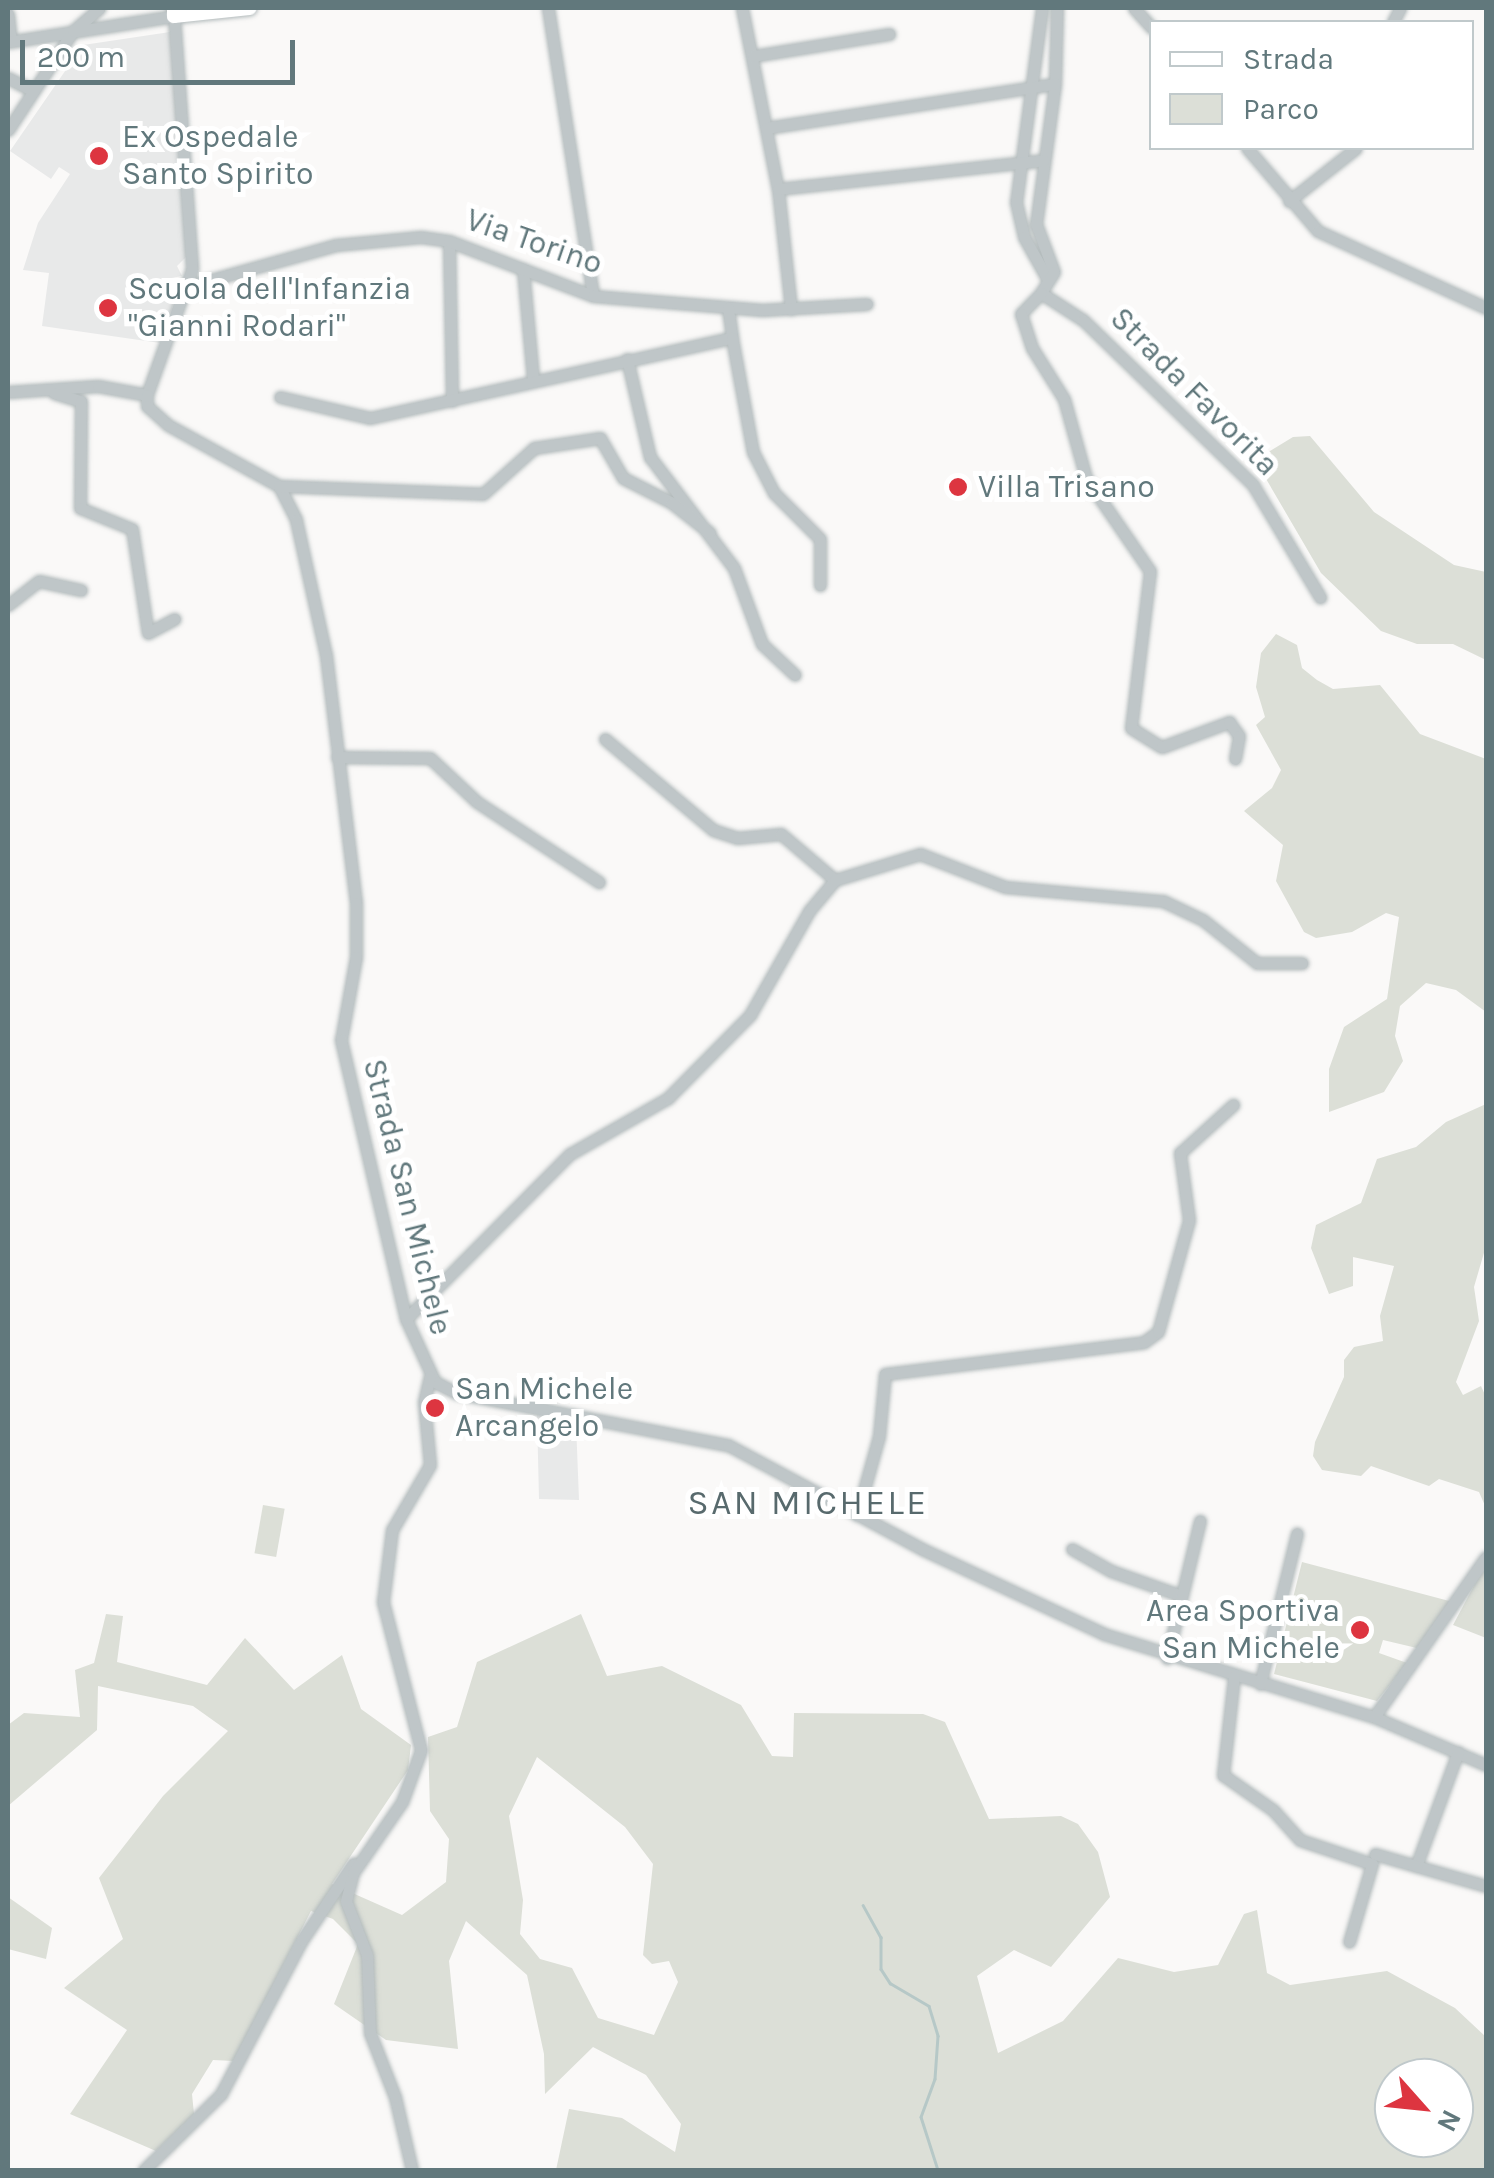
<!DOCTYPE html>
<style>
body{margin:0}
#map{position:relative;width:1494px;height:2178px;overflow:hidden;background:#faf9f8;font-family:Karla,sans-serif}
div>[style]{position:absolute}
[style*='--x']{left:calc(var(--x)*1px);top:calc(var(--y)*1px);width:calc(var(--w)*1px);rotate:calc(var(--a)*1deg)}
.built>*{inset:0;background:#e8e9e9}
.green>*{inset:0;background:#dcdfd7;transform-origin:0 0}
.stream>*{height:2.5px;margin:-1.25px;padding:0 1.25px;transform-origin:1.25px;border-radius:1.25px;background:#b6c8c7}
.roads{filter:drop-shadow(0 0 2px #b3bbbc) drop-shadow(0 0 2px #b3bbbc)}
.minor>*{height:11px;margin:-5.5px;padding:0 5.5px;transform-origin:5.5px;border-radius:5.5px;background:#bfc6c8}
.major>*{height:14px;margin:-7px;padding:0 7px;transform-origin:7px;border-radius:7px;background:#fff}
.dots>*{width:28px;height:28px;translate:-50% -50%;box-sizing:border-box;border:5px solid #fff;border-radius:50%}
span{translate:-50% -50%;white-space:nowrap;text-align:center;line-height:1.15;-webkit-text-stroke:10px #fff;paint-order:stroke}
.poi-label{font-size:32px;color:#61787c}
.left{translate:0 -50%;text-align:left}
.right{translate:-100% -50%;text-align:right}
.street-label{font-size:32px;color:#61787c}
.neighbourhood-label{font-size:35px;color:#586a6d;letter-spacing:2.5px}
.frame{position:absolute;inset:0;border:10px solid #61787c;pointer-events:none}
.legend{position:absolute;left:1149px;top:20px;width:325px;height:130px;box-sizing:border-box;background:#fff;border:2px solid #c0c9cb;margin:0;padding:12px 18px;list-style:none;font-size:30px;color:#61787c}
.legend li{display:flex;align-items:center;gap:20px;height:50px}
.legend b{width:50px;border:2px solid #c0c9cb}
.north{position:absolute;left:1374px;top:2058px;width:100px;height:100px;box-sizing:border-box;background:#fff;border:2px solid #c0c9cb;border-radius:50%;rotate:117deg;font-size:28px;font-weight:700;line-height:40px;text-align:center;color:#61787c}
.north::after{content:'';display:block;margin:auto;width:35px;height:45px;background:#dd3540;clip-path:polygon(50% 0,100% 100%,50% 72%,0 100%)}
.scale{position:absolute;left:20px;top:40px;width:275px;height:45px;box-sizing:border-box;border:5px solid #61787c;border-top:0;padding-left:12px;font-size:30px;line-height:35px;white-space:nowrap;color:#61787c;-webkit-text-stroke:8px #fff;paint-order:stroke}
</style>
<div id="map">
<div class="built">
<i style="clip-path:polygon(170px 32px,188px 255px,177px 266px,182px 276px,172px 278px,171px 288px,178px 290px,160px 343px,42px 326px,49px 273px,23px 270px,38px 223px,70px 174px,59px 167px,51px 179px,10px 151px,83px 45px)"></i>
<i style="clip-path:polygon(537px 1415px,576px 1423px,579px 1500px,539px 1499px)"></i>
</div>
<div class="green">
<i style="clip-path:polygon(1310px 436px,1374px 512px,1454px 565px,1486px 572px,1486px 660px,1453px 644px,1417px 644px,1381px 631px,1321px 573px,1255px 460px,1293px 437px)"></i>
<i style="clip-path:polygon(1276px 634px,1297px 645px,1302px 668px,1317px 680px,1333px 689px,1380px 685px,1420px 734px,1486px 759px,1486px 1012px,1456px 990px,1426px 983px,1400px 1006px,1395px 1036px,1403px 1061px,1384px 1092px,1329px 1112px,1329px 1069px,1344px 1027px,1387px 999px,1399px 917px,1386px 913px,1352px 932px,1316px 938px,1304px 932px,1276px 881px,1283px 845px,1244px 811px,1272px 788px,1281px 770px,1256px 725px,1265px 717px,1256px 687px,1261px 653px)"></i>
<i style="clip-path:polygon(1486px 1104px,1486px 1246px,1474px 1287px,1479px 1321px,1456px 1382px,1463px 1395px,1481px 1386px,1486px 1397px,1486px 1508px,1479px 1492px,1439px 1479px,1429px 1486px,1371px 1466px,1361px 1476px,1322px 1470px,1313px 1456px,1315px 1442px,1344px 1377px,1344px 1360px,1354px 1347px,1383px 1341px,1380px 1316px,1394px 1266px,1353px 1257px,1353px 1286px,1329px 1294px,1311px 1248px,1316px 1225px,1361px 1203px,1377px 1159px,1416px 1147px,1446px 1122px)"></i>
<i style="left:263px;top:1505px;width:22px;height:49px;rotate:10deg"></i>
<i style="clip-path:polygon(1302px 1562px,1453px 1602px,1421px 1649px,1383px 1640px,1379px 1653px,1407px 1663px,1377px 1701px,1274px 1674px)"></i>
<i style="clip-path:polygon(1486px 1563px,1486px 1638px,1453px 1625px)"></i>
<i style="clip-path:polygon(evenodd,106px 1614px,123px 1616px,117px 1662px,207px 1685px,245px 1638px,294px 1690px,342px 1655px,361px 1709px,411px 1745px,408px 1770px,332px 1884px,402px 1915px,446px 1882px,449px 1839px,430px 1811px,428px 1737px,457px 1727px,477px 1662px,581px 1614px,607px 1676px,662px 1666px,741px 1705px,772px 1756px,793px 1757px,794px 1713px,923px 1714px,945px 1722px,989px 1819px,1061px 1816px,1078px 1824px,1098px 1852px,1110px 1897px,1051px 1967px,1014px 1950px,977px 1976px,998px 2053px,1063px 2021px,1118px 1958px,1174px 1972px,1218px 1965px,1244px 1914px,1257px 1910px,1267px 1973px,1290px 1985px,1387px 1971px,1455px 2008px,1486px 2037px,1486px 2170px,556px 2170px,569px 2109px,622px 2118px,675px 2152px,681px 2124px,646px 2075px,593px 2047px,545px 2094px,544px 2054px,527px 1975px,466px 1921px,449px 1961px,458px 2049px,386px 2040px,334px 2004px,358px 1944px,333px 1919px,311px 1911px,234px 2061px,213px 2060px,192px 2094px,194px 2114px,156px 2151px,70px 2114px,127px 2030px,64px 1988px,123px 1939px,99px 1878px,163px 1796px,228px 1731px,193px 1706px,98px 1686px,97px 1730px,8px 1806px,8px 1725px,24px 1713px,80px 1717px,75px 1670px,94px 1663px,106px 1614px,537px 1757px,625px 1827px,653px 1864px,643px 1955px,652px 1964px,669px 1961px,678px 1982px,654px 2035px,598px 2018px,572px 1968px,540px 1959px,520px 1934px,523px 1900px,509px 1816px,537px 1757px,106px 1614px,1394px 2078px,1454px 2078px,1454px 2138px,1394px 2138px,1394px 2078px)"></i>
<i style="clip-path:polygon(8px 1897px,52px 1928px,46px 1959px,8px 1949px)"></i>
</div>
<div class="stream">
<i style="--x:863;--y:1905;--w:37;--a:61"></i>
<i style="--x:881;--y:1937;--w:32;--a:90"></i>
<i style="--x:881;--y:1969;--w:17;--a:57"></i>
<i style="--x:890;--y:1983;--w:45;--a:30.5"></i>
<i style="--x:929;--y:2006;--w:31;--a:73"></i>
<i style="--x:938;--y:2036;--w:43;--a:94"></i>
<i style="--x:935;--y:2079;--w:40;--a:110.2"></i>
<i style="--x:921;--y:2117;--w:56;--a:72.2"></i>
</div>
<div class="roads">
<div class="minor">
<i style="--x:548;--y:8;--w:291;--a:81.1"></i>
<i style="--x:742;--y:8;--w:185;--a:78.8"></i>
<i style="--x:778;--y:189;--w:121;--a:83.8"></i>
<i style="--x:1042;--y:8;--w:196;--a:97.6"></i>
<i style="--x:1016;--y:202;--w:36;--a:77"></i>
<i style="--x:1024;--y:237;--w:49;--a:60.8"></i>
<i style="--x:1057;--y:8;--w:76;--a:91.5"></i>
<i style="--x:1055;--y:84;--w:141;--a:97.7"></i>
<i style="--x:1036;--y:224;--w:51;--a:69.4"></i>
<i style="--x:1054;--y:272;--w:25;--a:122"></i>
<i style="--x:1041;--y:293;--w:50;--a:32.7"></i>
<i style="--x:1083;--y:320;--w:237;--a:44.1"></i>
<i style="--x:1253;--y:485;--w:131;--a:59.1"></i>
<i style="--x:1134;--y:8;--w:27;--a:48"></i>
<i style="--x:8;--y:14;--w:27;--a:84"></i>
<i style="--x:1393;--y:22;--w:16;--a:-63"></i>
<i style="--x:8;--y:42;--w:168;--a:-8.9"></i>
<i style="--x:174;--y:16;--w:254;--a:85.9"></i>
<i style="--x:192;--y:269;--w:134;--a:109.7"></i>
<i style="--x:753;--y:56;--w:138;--a:-9.2"></i>
<i style="--x:8;--y:78;--w:27;--a:27"></i>
<i style="--x:766;--y:128;--w:292;--a:-8.7"></i>
<i style="--x:8;--y:130;--w:118;--a:-56.7"></i>
<i style="--x:73;--y:31;--w:35;--a:-41"></i>
<i style="--x:1247;--y:148;--w:109;--a:49.5"></i>
<i style="--x:1318;--y:231;--w:185;--a:24.6"></i>
<i style="--x:778;--y:189;--w:267;--a:-6.2"></i>
<i style="--x:1289;--y:201;--w:85;--a:-38.3"></i>
<i style="--x:449;--y:241;--w:160;--a:88.9"></i>
<i style="--x:523;--y:269;--w:109;--a:84.8"></i>
<i style="--x:189;--y:286;--w:153;--a:-15.6"></i>
<i style="--x:336;--y:245;--w:85;--a:-5.4"></i>
<i style="--x:421;--y:237;--w:28;--a:8"></i>
<i style="--x:449;--y:241;--w:154;--a:20.9"></i>
<i style="--x:593;--y:296;--w:170;--a:4.7"></i>
<i style="--x:762;--y:310;--w:105;--a:-3.3"></i>
<i style="--x:1041;--y:293;--w:29;--a:134"></i>
<i style="--x:1021;--y:314;--w:36;--a:72"></i>
<i style="--x:1032;--y:348;--w:60;--a:57.9"></i>
<i style="--x:1064;--y:399;--w:82;--a:74.4"></i>
<i style="--x:1086;--y:478;--w:113;--a:55.5"></i>
<i style="--x:1150;--y:571;--w:158;--a:96.9"></i>
<i style="--x:1131;--y:728;--w:36;--a:32"></i>
<i style="--x:1162;--y:747;--w:72;--a:-20.5"></i>
<i style="--x:1229;--y:722;--w:17;--a:54"></i>
<i style="--x:1239;--y:736;--w:23;--a:100"></i>
<i style="--x:728;--y:308;--w:30;--a:82"></i>
<i style="--x:627;--y:359;--w:101;--a:76.8"></i>
<i style="--x:650;--y:457;--w:139;--a:52.9"></i>
<i style="--x:734;--y:568;--w:81;--a:69.8"></i>
<i style="--x:762;--y:644;--w:45;--a:43.2"></i>
<i style="--x:8;--y:392;--w:90;--a:-3.8"></i>
<i style="--x:98;--y:386;--w:50;--a:10.4"></i>
<i style="--x:54;--y:393;--w:28;--a:17"></i>
<i style="--x:81;--y:401;--w:107;--a:90.5"></i>
<i style="--x:80;--y:508;--w:56;--a:22"></i>
<i style="--x:132;--y:529;--w:105;--a:81.3"></i>
<i style="--x:148;--y:633;--w:30;--a:-28"></i>
<i style="--x:147;--y:395;--w:11;--a:90"></i>
<i style="--x:147;--y:406;--w:28;--a:42"></i>
<i style="--x:168;--y:425;--w:127;--a:28.8"></i>
<i style="--x:279;--y:486;--w:38;--a:63"></i>
<i style="--x:296;--y:520;--w:138;--a:77.5"></i>
<i style="--x:326;--y:655;--w:250;--a:83.1"></i>
<i style="--x:356;--y:903;--w:54;--a:90"></i>
<i style="--x:356;--y:957;--w:84;--a:100.2"></i>
<i style="--x:341;--y:1040;--w:286;--a:76.9"></i>
<i style="--x:406;--y:1319;--w:69;--a:65.3"></i>
<i style="--x:435;--y:1382;--w:25;--a:27"></i>
<i style="--x:457;--y:1393;--w:276;--a:10.9"></i>
<i style="--x:728;--y:1445;--w:220;--a:28.2"></i>
<i style="--x:922;--y:1549;--w:201;--a:25"></i>
<i style="--x:1104;--y:1634;--w:282;--a:17.1"></i>
<i style="--x:1374;--y:1717;--w:122;--a:23.2"></i>
<i style="--x:280;--y:397;--w:92;--a:13.1"></i>
<i style="--x:370;--y:418;--w:371;--a:-12.5"></i>
<i style="--x:732;--y:338;--w:116;--a:79.6"></i>
<i style="--x:753;--y:452;--w:46;--a:62.9"></i>
<i style="--x:774;--y:493;--w:65;--a:45"></i>
<i style="--x:820;--y:539;--w:46;--a:90"></i>
<i style="--x:279;--y:486;--w:204;--a:2.2"></i>
<i style="--x:483;--y:494;--w:69;--a:-42"></i>
<i style="--x:534;--y:448;--w:67;--a:-8.6"></i>
<i style="--x:600;--y:438;--w:46;--a:60.1"></i>
<i style="--x:623;--y:478;--w:55;--a:27"></i>
<i style="--x:672;--y:503;--w:48;--a:38.3"></i>
<i style="--x:8;--y:605;--w:39;--a:-38"></i>
<i style="--x:39;--y:581;--w:43;--a:12.1"></i>
<i style="--x:605;--y:739;--w:141;--a:40.1"></i>
<i style="--x:713;--y:830;--w:25;--a:18"></i>
<i style="--x:737;--y:838;--w:44;--a:-5.2"></i>
<i style="--x:781;--y:834;--w:71;--a:40.4"></i>
<i style="--x:337;--y:757;--w:93;--a:0.6"></i>
<i style="--x:430;--y:758;--w:64;--a:43.1"></i>
<i style="--x:477;--y:802;--w:146;--a:33.3"></i>
<i style="--x:406;--y:1319;--w:233;--a:-45.2"></i>
<i style="--x:570;--y:1154;--w:113;--a:-29.7"></i>
<i style="--x:668;--y:1098;--w:117;--a:-45.3"></i>
<i style="--x:750;--y:1015;--w:120;--a:-60.4"></i>
<i style="--x:809;--y:911;--w:40;--a:-50"></i>
<i style="--x:835;--y:880;--w:89;--a:-17"></i>
<i style="--x:920;--y:854;--w:91;--a:21.2"></i>
<i style="--x:1005;--y:887;--w:159;--a:5.1"></i>
<i style="--x:1163;--y:901;--w:44;--a:25.4"></i>
<i style="--x:1203;--y:920;--w:69;--a:38.5"></i>
<i style="--x:1257;--y:963;--w:45;--a:0"></i>
<i style="--x:857;--y:1515;--w:82;--a:-74.4"></i>
<i style="--x:879;--y:1436;--w:62;--a:-84.5"></i>
<i style="--x:885;--y:1374;--w:261;--a:-7"></i>
<i style="--x:1144;--y:1342;--w:17;--a:-36"></i>
<i style="--x:1158;--y:1332;--w:116;--a:-74.5"></i>
<i style="--x:1189;--y:1220;--w:68;--a:-97.7"></i>
<i style="--x:1180;--y:1153;--w:72;--a:-42.2"></i>
<i style="--x:1072;--y:1549;--w:45;--a:29.4"></i>
<i style="--x:1111;--y:1571;--w:75;--a:19.4"></i>
<i style="--x:1167;--y:1658;--w:141;--a:-76.5"></i>
<i style="--x:1234;--y:1677;--w:99;--a:96.4"></i>
<i style="--x:1223;--y:1775;--w:61;--a:35"></i>
<i style="--x:1273;--y:1810;--w:40;--a:48"></i>
<i style="--x:1300;--y:1840;--w:76;--a:18.4"></i>
<i style="--x:1372;--y:1864;--w:81;--a:106.4"></i>
<i style="--x:1260;--y:1684;--w:155;--a:-76.2"></i>
<i style="--x:1374;--y:1717;--w:195;--a:-55"></i>
<i style="--x:1458;--y:1752;--w:121;--a:110.2"></i>
<i style="--x:1416;--y:1866;--w:73;--a:15.9"></i>
<i style="--x:1375;--y:1854;--w:43;--a:16.3"></i>
<i style="--x:144;--y:2170;--w:108;--a:-44.6"></i>
<i style="--x:221;--y:2094;--w:174;--a:-62.3"></i>
<i style="--x:302;--y:1940;--w:92;--a:-56.1"></i>
<i style="--x:412;--y:2170;--w:75;--a:-103.1"></i>
<i style="--x:395;--y:2097;--w:69;--a:-111.3"></i>
<i style="--x:370;--y:2033;--w:78;--a:-92.2"></i>
<i style="--x:367;--y:1955;--w:58;--a:-111.3"></i>
<i style="--x:346;--y:1901;--w:29;--a:-76"></i>
<i style="--x:353;--y:1873;--w:86;--a:-55.4"></i>
<i style="--x:402;--y:1802;--w:55;--a:-69.9"></i>
<i style="--x:421;--y:1750;--w:153;--a:-104.4"></i>
<i style="--x:383;--y:1602;--w:73;--a:-82.9"></i>
<i style="--x:392;--y:1530;--w:75;--a:-59.7"></i>
<i style="--x:430;--y:1465;--w:63;--a:-95.4"></i>
<i style="--x:424;--y:1402;--w:26;--a:-77"></i>
</div>
<div class="major">
<i style="--x:174;--y:8;--w:8;--a:90"></i>
<i style="--x:174;--y:16;--w:76;--a:-6"></i>
</div>
</div>
<div class="dots">
<i style="left:99px;top:156px;background:#dd3540"></i>
<i style="left:108px;top:308px;background:#dd3540"></i>
<i style="left:958px;top:487px;background:#dd3540"></i>
<i style="left:435px;top:1408px;background:#dd3540"></i>
<i style="left:1360px;top:1630px;background:#dd3540"></i>
</div>
<div class="poi-label">
<span class="left" style="left:122px;top:156px">Ex Ospedale<br>Santo Spirito</span>
<span class="left" style="left:128px;top:308px">Scuola dell'Infanzia<br>"Gianni Rodari"</span>
<span class="left" style="left:978px;top:487px">Villa Trisano</span>
<span class="left" style="left:455px;top:1408px">San Michele<br>Arcangelo</span>
<span class="right" style="left:1340px;top:1630px">Area Sportiva<br>San Michele</span>
</div>
<div class="street-label">
<span style="left:534px;top:242px;rotate:19deg">Via Torino</span>
<span style="left:1194px;top:392px;rotate:45deg">Strada Favorita</span>
<span style="left:407px;top:1197px;rotate:76deg">Strada San Michele</span>
</div>
<div class="neighbourhood-label">
<span style="left:808px;top:1503px">SAN MICHELE</span>
</div>
<div class="frame"></div>
<ul class="legend">
<li><b style="height:12px;background:#fff"></b>Strada</li>
<li><b style="height:28px;background:#dcdfd7"></b>Parco</li>
</ul>
<div class="north">N</div>
<div class="scale">200 m</div>
</div>
